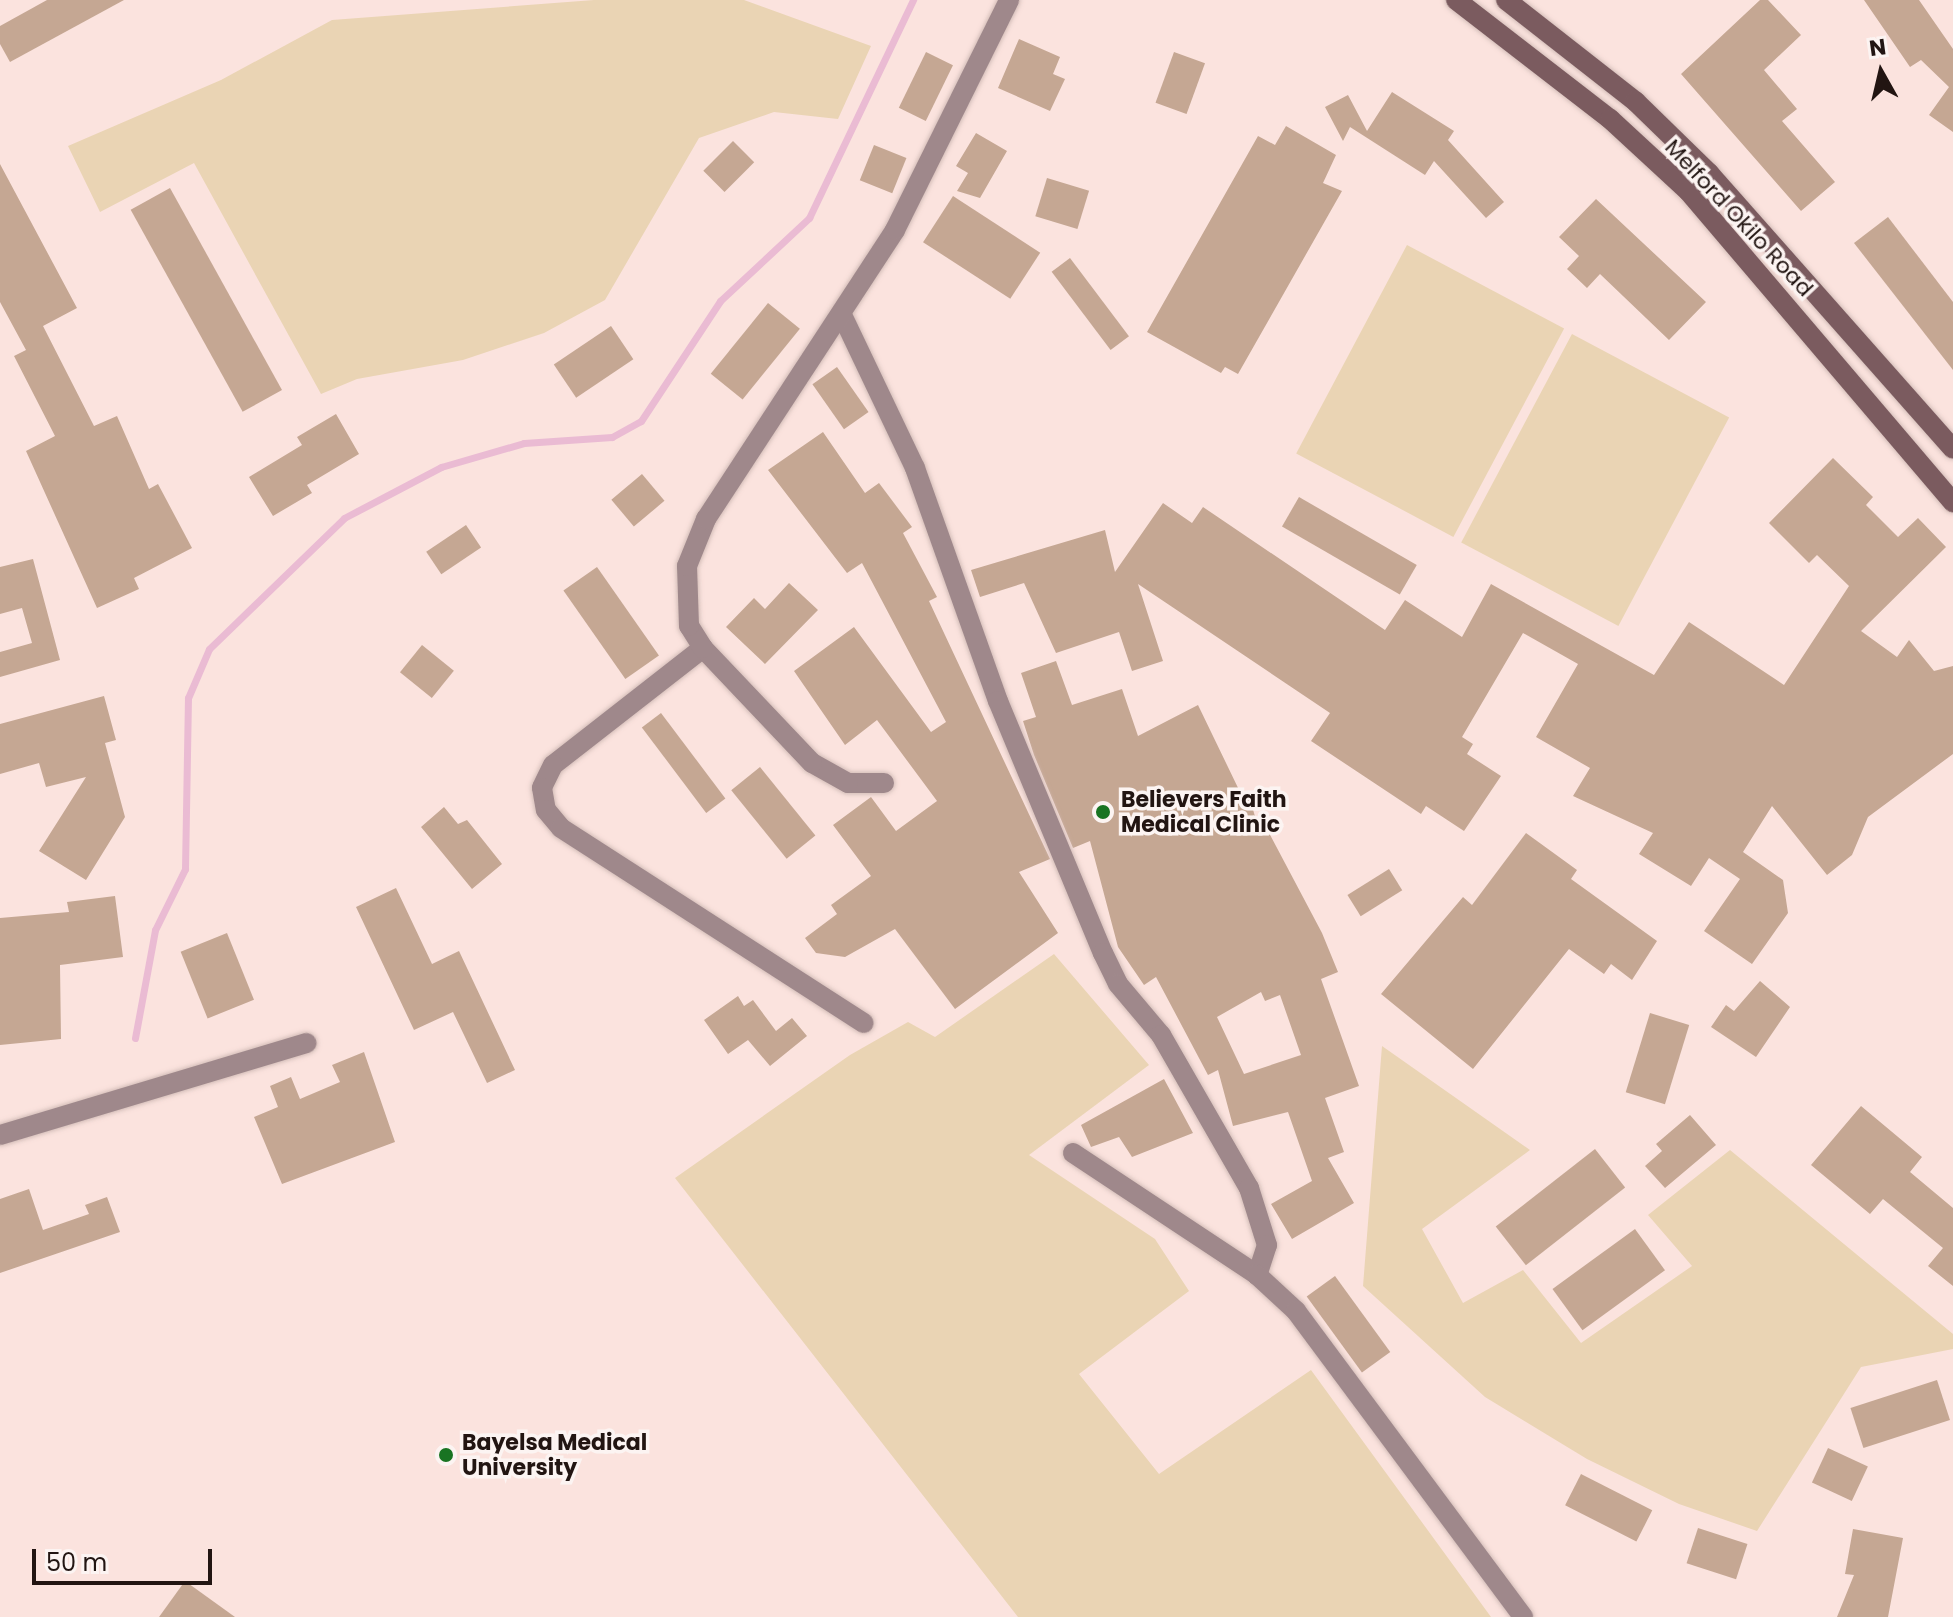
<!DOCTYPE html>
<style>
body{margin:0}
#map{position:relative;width:1953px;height:1617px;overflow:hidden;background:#fbe3de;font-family:Poppins,sans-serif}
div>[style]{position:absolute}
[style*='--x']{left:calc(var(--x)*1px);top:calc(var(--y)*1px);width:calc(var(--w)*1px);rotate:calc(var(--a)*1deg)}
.green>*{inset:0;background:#ead4b4;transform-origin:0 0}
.stream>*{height:7px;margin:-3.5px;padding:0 3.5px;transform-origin:3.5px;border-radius:3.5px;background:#eabbd3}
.building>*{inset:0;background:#c5a793;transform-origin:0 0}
.roads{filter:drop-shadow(0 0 2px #d4beb9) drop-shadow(0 0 2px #d4beb9)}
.minor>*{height:20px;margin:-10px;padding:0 10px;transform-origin:10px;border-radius:10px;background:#9f888b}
.secondary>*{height:20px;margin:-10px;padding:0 10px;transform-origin:10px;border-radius:10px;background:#7b5b5f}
.dots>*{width:22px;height:22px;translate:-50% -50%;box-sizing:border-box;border:4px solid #fcf4f2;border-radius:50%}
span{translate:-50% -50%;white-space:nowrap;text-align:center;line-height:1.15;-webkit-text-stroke:7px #fcf4f2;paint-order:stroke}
.street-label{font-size:22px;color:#221512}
.poi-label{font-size:22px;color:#221512;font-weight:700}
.left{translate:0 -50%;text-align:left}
.north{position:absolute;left:1841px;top:32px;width:80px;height:80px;-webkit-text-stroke:6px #fcf4f2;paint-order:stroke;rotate:352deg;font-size:22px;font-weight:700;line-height:32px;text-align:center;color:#221512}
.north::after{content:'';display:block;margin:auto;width:28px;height:36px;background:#221512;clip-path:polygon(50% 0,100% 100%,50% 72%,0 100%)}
.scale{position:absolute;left:32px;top:1549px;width:180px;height:36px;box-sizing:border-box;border:4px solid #221512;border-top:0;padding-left:10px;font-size:24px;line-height:28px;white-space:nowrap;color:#221512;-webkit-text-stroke:6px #fcf4f2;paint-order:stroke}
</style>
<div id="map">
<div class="green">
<i style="clip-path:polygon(594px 0,744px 0,871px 46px,838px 119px,774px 112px,699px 138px,605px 300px,544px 333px,463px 360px,357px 379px,321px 394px,194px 163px,100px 212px,68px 146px,221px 80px,332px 20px)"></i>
<i style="left:1407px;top:245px;width:178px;height:236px;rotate:28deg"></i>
<i style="left:1572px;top:334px;width:178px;height:236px;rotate:28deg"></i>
<i style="clip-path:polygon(1054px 954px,1149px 1065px,1029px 1155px,1155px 1239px,1189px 1291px,1079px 1374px,1159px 1474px,1311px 1370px,1491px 1617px,1018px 1617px,675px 1178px,850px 1055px,908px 1022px,935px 1037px)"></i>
<i style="clip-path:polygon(1382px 1046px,1530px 1150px,1422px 1229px,1463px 1303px,1523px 1270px,1581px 1343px,1692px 1266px,1648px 1215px,1730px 1150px,1953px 1334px,1953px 1349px,1861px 1367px,1757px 1531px,1679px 1504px,1587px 1459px,1485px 1397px,1363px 1286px)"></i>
</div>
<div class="stream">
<i style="--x:135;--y:1038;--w:110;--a:-79.5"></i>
<i style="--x:155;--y:930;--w:68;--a:-63.8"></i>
<i style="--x:185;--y:869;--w:171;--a:-89"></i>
<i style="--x:188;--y:698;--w:53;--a:-66.8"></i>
<i style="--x:209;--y:649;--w:188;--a:-44.1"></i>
<i style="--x:344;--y:518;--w:110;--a:-27.7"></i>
<i style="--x:441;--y:467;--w:86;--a:-16.1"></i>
<i style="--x:524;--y:443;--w:88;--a:-3.9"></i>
<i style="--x:612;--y:437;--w:33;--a:-29"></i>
<i style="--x:641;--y:421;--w:144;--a:-56.6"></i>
<i style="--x:720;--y:301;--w:122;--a:-43"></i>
<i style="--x:809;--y:218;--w:242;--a:-64.5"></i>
</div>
<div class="building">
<i style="clip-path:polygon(47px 0,124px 0,10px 62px,0 44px,0 26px)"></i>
<i style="clip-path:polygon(1760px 0,1768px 0,1801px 35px,1764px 70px,1797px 109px,1782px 121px,1835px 182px,1801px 211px,1681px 74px)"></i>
<i style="clip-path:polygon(1864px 0,1919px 0,1953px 49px,1953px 132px,1929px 115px,1949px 87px,1921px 60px,1910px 67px)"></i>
<i style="clip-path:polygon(1019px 39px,1060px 57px,1053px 74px,1065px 79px,1050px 111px,998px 88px)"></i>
<i style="left:926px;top:52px;width:30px;height:62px;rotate:26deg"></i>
<i style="left:1174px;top:52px;width:33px;height:54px;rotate:20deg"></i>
<i style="clip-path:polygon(1392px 92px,1454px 131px,1448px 140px,1504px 202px,1486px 218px,1434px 161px,1425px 175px,1350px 127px,1343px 141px,1325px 107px,1348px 95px,1367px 131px)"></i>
<i style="clip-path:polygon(1286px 126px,1336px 155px,1323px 183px,1342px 191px,1238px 374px,1225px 367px,1221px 373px,1147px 332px,1258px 136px,1275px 145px)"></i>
<i style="clip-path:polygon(976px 133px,1007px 151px,980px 198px,957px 191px,968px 173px,956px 166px)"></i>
<i style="left:733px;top:141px;width:30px;height:42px;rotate:45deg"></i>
<i style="left:874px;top:145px;width:35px;height:38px;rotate:22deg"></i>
<i style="clip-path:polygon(0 164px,77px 308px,43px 326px,94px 426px,117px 416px,149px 489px,158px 484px,192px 548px,134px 578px,139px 589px,97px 608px,26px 451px,55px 436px,14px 356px,26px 350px,0 302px)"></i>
<i style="left:1047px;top:178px;width:44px;height:40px;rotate:17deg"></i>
<i style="left:170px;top:188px;width:231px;height:45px;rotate:61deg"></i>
<i style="left:953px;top:196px;width:104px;height:55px;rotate:33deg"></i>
<i style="clip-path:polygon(1596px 199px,1706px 302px,1669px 340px,1600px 274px,1587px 288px,1567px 269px,1579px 256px,1559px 237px)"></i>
<i style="clip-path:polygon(1888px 217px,1953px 302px,1953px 370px,1854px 243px)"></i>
<i style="left:1070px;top:258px;width:98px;height:23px;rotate:53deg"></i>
<i style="left:768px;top:303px;width:41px;height:91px;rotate:39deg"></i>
<i style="left:611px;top:326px;width:40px;height:69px;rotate:56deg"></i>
<i style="left:837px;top:367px;width:55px;height:30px;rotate:55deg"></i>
<i style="clip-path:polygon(336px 414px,359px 454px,307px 485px,312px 493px,273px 516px,249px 477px,302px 445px,297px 437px)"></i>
<i style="clip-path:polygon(823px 432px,865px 493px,879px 483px,912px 527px,903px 533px,937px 597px,929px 601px,1050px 859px,1019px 872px,1058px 933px,955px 1009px,895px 929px,845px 957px,816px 953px,805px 938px,837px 914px,831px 905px,871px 876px,833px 825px,871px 797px,896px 831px,937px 801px,877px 720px,845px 745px,794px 671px,854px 627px,931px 732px,946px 722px,862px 563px,847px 573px,768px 470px)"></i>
<i style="clip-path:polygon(1833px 458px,1873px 497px,1866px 505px,1898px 537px,1918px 518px,1946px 547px,1861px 631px,1897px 657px,1909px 640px,1934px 671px,1953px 666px,1953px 754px,1868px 817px,1852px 855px,1827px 875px,1772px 806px,1743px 852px,1783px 880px,1788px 913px,1752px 964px,1704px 931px,1740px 879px,1709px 858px,1691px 886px,1639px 854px,1653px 833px,1573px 796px,1590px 768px,1536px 737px,1578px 664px,1523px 633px,1462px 737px,1473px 744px,1467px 754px,1501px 776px,1464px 831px,1426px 806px,1421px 814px,1311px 741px,1330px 713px,1138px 584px,1163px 661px,1132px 671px,1119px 632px,1056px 653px,1024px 583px,980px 597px,971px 570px,1105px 530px,1115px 572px,1163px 503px,1192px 523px,1203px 507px,1385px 630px,1405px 600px,1462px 637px,1491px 584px,1654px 675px,1689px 622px,1784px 685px,1849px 586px,1817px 555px,1809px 563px,1769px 523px)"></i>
<i style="left:642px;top:474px;width:35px;height:40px;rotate:50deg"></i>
<i style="left:1299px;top:497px;width:136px;height:34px;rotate:30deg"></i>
<i style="left:466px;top:525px;width:27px;height:48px;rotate:56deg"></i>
<i style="clip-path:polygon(33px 559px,60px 660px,0 677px,0 652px,32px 643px,22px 608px,0 614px,0 567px)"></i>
<i style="left:597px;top:567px;width:108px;height:41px;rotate:55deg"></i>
<i style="clip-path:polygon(789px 583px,818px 610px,765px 664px,726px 627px,754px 598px,765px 609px)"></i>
<i style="left:422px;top:645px;width:41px;height:35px;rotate:39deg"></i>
<i style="clip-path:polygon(evenodd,1056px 661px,1072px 705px,1122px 689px,1138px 736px,1198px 705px,1241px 794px,1248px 792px,1260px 834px,1268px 831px,1322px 933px,1338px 972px,1321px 979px,1359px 1086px,1325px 1098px,1344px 1152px,1328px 1158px,1354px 1203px,1292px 1239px,1271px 1204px,1312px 1181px,1288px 1112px,1233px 1126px,1218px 1070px,1208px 1075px,1156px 977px,1144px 985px,1118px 947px,1090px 841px,1073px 848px,1034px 755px,1023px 721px,1036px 717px,1021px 673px,1056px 661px,1261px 992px,1265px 1001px,1280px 995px,1301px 1055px,1244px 1074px,1217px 1017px,1261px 992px)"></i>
<i style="clip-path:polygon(104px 696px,116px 740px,105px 743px,125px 817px,86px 880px,39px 851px,86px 777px,46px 787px,39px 763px,0 774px,0 724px)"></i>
<i style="left:661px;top:713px;width:107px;height:24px;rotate:53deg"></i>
<i style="left:760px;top:767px;width:88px;height:37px;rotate:51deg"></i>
<i style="clip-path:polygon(444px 807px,458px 824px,467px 820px,502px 864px,472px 889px,421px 827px)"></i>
<i style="clip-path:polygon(1526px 833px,1577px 870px,1571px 879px,1657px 941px,1632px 980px,1611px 964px,1604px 974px,1569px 949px,1473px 1069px,1381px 994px,1463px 897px,1472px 905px)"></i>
<i style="left:1389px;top:869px;width:25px;height:49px;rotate:58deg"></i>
<i style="clip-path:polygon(396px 888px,432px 964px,459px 951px,515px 1070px,487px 1083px,453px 1012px,414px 1030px,356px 907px)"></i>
<i style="clip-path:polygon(115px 896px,123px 957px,60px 965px,61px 1039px,0 1045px,0 918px,69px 912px,67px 902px)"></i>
<i style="left:227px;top:933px;width:72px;height:50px;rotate:68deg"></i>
<i style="clip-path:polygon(1760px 981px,1790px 1007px,1756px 1057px,1711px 1027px,1726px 1005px,1734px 1011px)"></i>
<i style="clip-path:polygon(738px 996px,744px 1006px,753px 1000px,776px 1031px,792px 1018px,807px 1036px,770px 1066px,748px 1040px,728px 1054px,704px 1020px)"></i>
<i style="left:1650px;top:1013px;width:41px;height:83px;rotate:17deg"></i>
<i style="clip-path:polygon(364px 1052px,395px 1142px,282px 1184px,254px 1117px,278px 1107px,270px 1086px,291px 1077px,300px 1099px,340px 1082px,332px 1065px)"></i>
<i style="clip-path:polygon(1164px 1079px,1193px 1133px,1132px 1157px,1119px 1137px,1091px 1147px,1081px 1125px)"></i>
<i style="clip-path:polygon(1861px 1106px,1922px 1157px,1910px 1172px,1953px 1208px,1953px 1286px,1928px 1266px,1943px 1248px,1883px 1199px,1870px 1214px,1811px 1165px)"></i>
<i style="clip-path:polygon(1690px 1115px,1716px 1145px,1665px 1188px,1645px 1166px,1662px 1151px,1656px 1144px)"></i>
<i style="left:1595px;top:1149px;width:49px;height:126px;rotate:52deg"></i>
<i style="clip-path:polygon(29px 1189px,43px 1230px,89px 1214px,85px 1205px,107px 1197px,120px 1232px,0 1273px,0 1199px)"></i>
<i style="left:1635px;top:1229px;width:51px;height:102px;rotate:54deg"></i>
<i style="left:1335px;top:1276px;width:94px;height:35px;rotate:54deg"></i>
<i style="left:1937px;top:1380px;width:42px;height:91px;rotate:72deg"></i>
<i style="left:1828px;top:1448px;width:44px;height:38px;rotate:25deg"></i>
<i style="left:1581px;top:1474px;width:80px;height:35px;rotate:27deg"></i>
<i style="left:1698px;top:1528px;width:52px;height:37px;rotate:18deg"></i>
<i style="clip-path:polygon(1853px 1529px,1903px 1538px,1888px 1617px,1837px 1617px,1854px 1575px,1845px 1574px)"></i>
<i style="clip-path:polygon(185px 1581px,235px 1617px,159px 1617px)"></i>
</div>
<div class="roads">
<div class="minor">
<i style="--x:843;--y:317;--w:167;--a:64.5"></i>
<i style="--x:915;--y:468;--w:247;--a:70.4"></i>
<i style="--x:998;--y:701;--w:273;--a:67.4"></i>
<i style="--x:1103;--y:953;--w:34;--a:64"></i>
<i style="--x:1118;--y:984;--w:67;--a:49.9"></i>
<i style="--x:1161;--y:1035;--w:177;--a:60.1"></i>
<i style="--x:1249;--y:1188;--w:60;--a:72.5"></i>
<i style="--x:1267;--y:1245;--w:32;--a:108"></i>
<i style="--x:703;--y:648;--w:190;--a:142"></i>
<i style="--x:553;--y:765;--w:25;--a:116"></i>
<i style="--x:542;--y:788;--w:22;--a:80"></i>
<i style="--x:546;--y:810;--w:23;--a:50"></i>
<i style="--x:561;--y:828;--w:360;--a:32.8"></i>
<i style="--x:884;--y:783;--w:36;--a:180"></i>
<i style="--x:848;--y:783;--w:41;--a:-150.9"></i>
<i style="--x:812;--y:763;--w:158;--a:-133.5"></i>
<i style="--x:703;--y:648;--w:26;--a:-122"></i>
<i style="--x:689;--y:626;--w:60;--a:-91.9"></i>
<i style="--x:687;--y:566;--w:51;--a:-68"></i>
<i style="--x:706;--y:519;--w:345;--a:-56.8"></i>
<i style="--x:895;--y:230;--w:257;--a:-63.6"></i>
<i style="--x:0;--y:1135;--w:320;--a:-16.7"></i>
<i style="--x:1073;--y:1153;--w:221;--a:33.5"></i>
<i style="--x:1257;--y:1275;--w:53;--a:42.7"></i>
<i style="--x:1296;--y:1311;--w:381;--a:53.4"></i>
</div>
<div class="secondary">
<i style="--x:1456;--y:0;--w:195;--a:37.7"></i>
<i style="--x:1610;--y:119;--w:106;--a:42.7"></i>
<i style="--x:1688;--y:191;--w:409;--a:49.6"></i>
<i style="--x:1506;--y:0;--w:165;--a:38.1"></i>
<i style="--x:1636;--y:102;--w:102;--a:44.2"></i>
<i style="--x:1709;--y:173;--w:368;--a:48.5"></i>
</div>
</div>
<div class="dots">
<i style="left:1103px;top:812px;background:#197422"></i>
<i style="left:446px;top:1455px;background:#197422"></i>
</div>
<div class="street-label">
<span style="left:1739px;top:218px;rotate:47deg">Melford Okilo Road</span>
</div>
<div class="poi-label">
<span class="left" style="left:1121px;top:812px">Believers Faith<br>Medical Clinic</span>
<span class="left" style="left:462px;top:1455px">Bayelsa Medical<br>University</span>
</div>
<div class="north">N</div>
<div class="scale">50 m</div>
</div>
